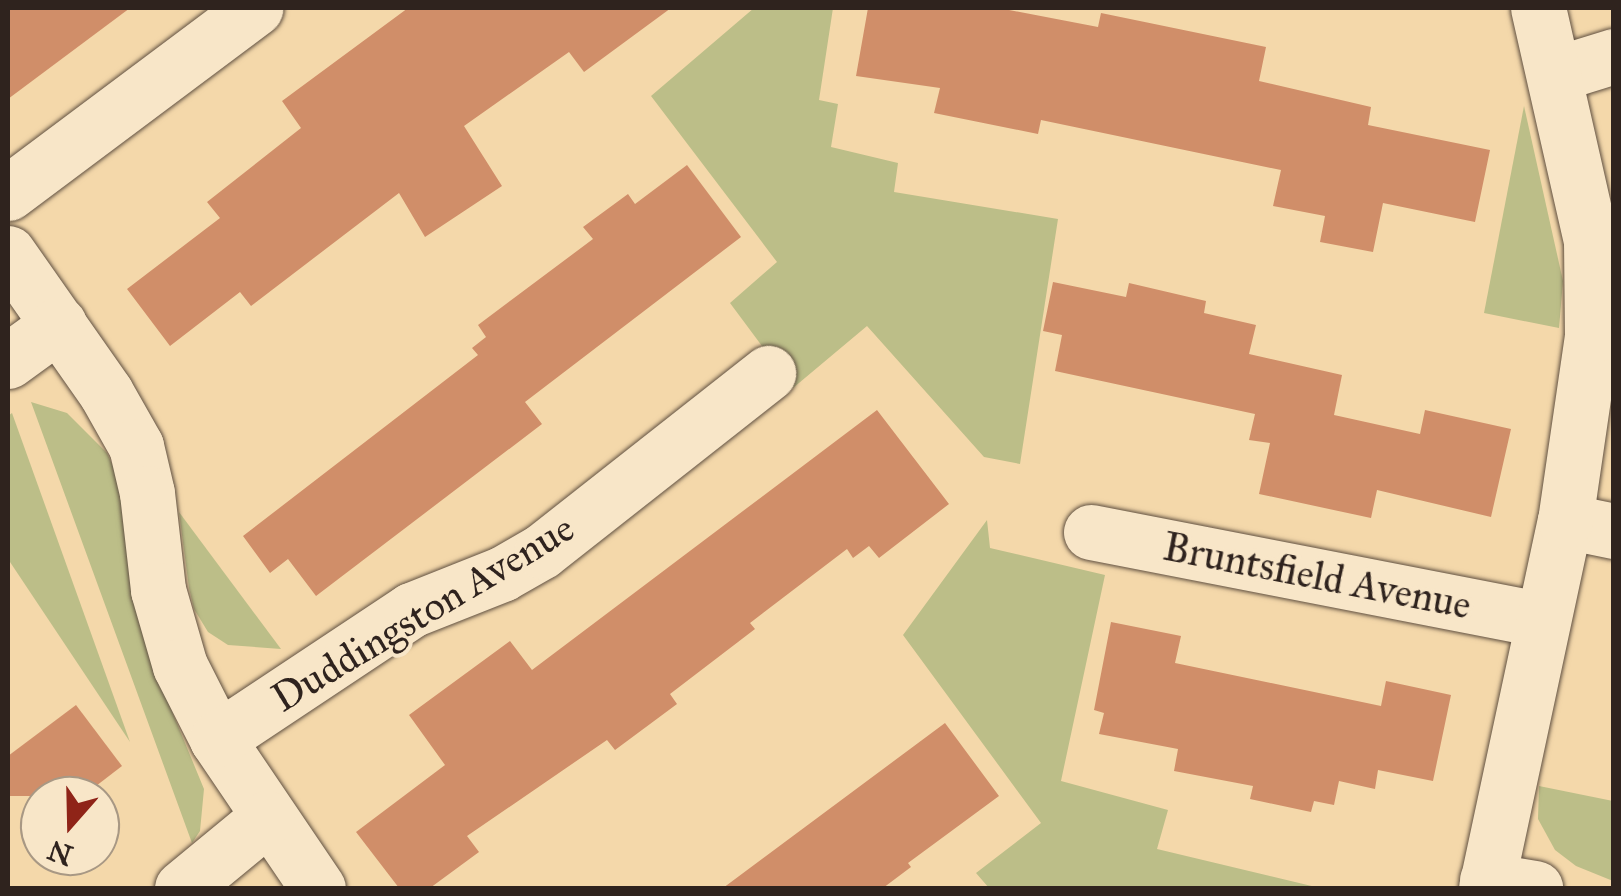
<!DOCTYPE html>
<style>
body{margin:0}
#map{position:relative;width:1621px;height:896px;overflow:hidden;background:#f4d8aa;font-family:"IM FELL Great Primer",serif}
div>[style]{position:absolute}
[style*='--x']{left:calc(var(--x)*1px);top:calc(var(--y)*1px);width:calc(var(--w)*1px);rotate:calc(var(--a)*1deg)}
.green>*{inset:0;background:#bcbe88}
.building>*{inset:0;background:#d08e69}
.roads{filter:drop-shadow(0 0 2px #605041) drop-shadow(0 0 2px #605041)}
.minor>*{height:55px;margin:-27.5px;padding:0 27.5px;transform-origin:27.5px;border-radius:27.5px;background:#f8e6c8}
span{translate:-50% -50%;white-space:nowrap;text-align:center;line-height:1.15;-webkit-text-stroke:8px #f8e6c8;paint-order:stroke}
.street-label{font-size:40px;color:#2f231e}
.frame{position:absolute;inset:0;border:10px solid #2f231e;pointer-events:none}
.north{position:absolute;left:20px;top:776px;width:100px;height:100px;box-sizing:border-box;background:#f8e6c8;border:2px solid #a89884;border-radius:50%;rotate:200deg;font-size:28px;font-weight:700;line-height:40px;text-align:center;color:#2f231e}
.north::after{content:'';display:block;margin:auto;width:35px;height:45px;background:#8f2418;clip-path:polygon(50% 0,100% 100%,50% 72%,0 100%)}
</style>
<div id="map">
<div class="green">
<i style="clip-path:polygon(754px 8px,833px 8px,819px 100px,838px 104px,831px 147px,898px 163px,894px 192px,1058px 219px,1020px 464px,984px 457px,867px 326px,793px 388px,730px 303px,777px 262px,651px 96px)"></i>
<i style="clip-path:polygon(1524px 106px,1563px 281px,1559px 328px,1484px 313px)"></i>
<i style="clip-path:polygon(31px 402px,67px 413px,107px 453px,117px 475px,164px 692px,204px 789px,200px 831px,192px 843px)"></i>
<i style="clip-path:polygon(12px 413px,130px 742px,8px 559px,8px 416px)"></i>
<i style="clip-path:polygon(179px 512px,281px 649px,228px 645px,208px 632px,194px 609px,189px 588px)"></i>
<i style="clip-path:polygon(987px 520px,990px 548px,1105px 575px,1061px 781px,1168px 810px,1157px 849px,1320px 888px,989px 888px,976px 873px,1041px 823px,903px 635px)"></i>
<i style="clip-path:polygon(1539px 786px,1613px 801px,1613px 881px,1576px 866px,1555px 850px,1538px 819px)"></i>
</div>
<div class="building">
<i style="clip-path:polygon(8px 8px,130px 8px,8px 99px)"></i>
<i style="clip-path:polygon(408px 8px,671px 8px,584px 72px,569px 52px,464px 126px,502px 186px,425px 237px,399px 193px,251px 306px,240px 292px,170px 346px,127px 289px,220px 218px,207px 202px,301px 128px,282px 101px)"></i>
<i style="clip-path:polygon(868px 8px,999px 8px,1098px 27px,1101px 13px,1266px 47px,1259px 81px,1371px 107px,1368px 125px,1490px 150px,1475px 222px,1383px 203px,1373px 252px,1320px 242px,1325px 216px,1273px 206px,1281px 170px,1041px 120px,1038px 134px,934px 113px,940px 88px,856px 76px)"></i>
<i style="clip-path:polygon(687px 165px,741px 237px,525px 402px,542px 424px,316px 596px,288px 559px,270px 573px,243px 536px,478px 355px,472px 348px,486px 337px,478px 325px,593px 239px,583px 227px,628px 194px,635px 204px)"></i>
<i style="clip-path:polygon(1053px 282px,1126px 297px,1129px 283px,1206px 301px,1204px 313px,1256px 325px,1249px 354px,1342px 375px,1334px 415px,1420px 434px,1425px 410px,1511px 429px,1491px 517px,1377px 490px,1371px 518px,1259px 494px,1270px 443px,1249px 440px,1255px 414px,1055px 371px,1062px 335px,1043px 331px)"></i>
<i style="clip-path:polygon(877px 410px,949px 504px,879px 558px,869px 546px,853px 558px,847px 549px,750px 623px,755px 629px,670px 694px,677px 704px,615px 750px,607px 740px,467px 836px,479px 852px,430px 888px,399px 888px,356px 832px,445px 765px,409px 715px,510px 641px,532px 670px)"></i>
<i style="clip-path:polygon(1111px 622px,1181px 636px,1175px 663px,1381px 706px,1386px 681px,1451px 695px,1433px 781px,1378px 770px,1375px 789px,1339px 781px,1334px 805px,1314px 801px,1311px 812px,1250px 799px,1253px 786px,1174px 771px,1178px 749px,1099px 734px,1104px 713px,1094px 710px)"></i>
<i style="clip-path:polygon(76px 705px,122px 766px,83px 796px,8px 796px,8px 756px)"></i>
<i style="clip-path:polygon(945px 723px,999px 796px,908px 863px,911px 867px,883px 888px,723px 888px)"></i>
</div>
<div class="roads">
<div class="minor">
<i style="--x:1556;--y:74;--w:61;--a:-17.2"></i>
<i style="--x:8;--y:193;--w:309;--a:-36.8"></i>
<i style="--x:8;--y:253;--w:171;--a:55"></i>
<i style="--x:106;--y:393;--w:61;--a:60.5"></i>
<i style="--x:136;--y:446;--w:48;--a:76.8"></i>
<i style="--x:147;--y:493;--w:98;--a:83.5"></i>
<i style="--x:158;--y:590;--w:79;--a:73.9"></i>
<i style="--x:180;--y:666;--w:82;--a:63.1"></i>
<i style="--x:217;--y:739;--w:180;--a:55.9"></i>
<i style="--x:8;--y:361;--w:63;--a:-36"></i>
<i style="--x:1565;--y:521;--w:50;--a:11.5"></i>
<i style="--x:1091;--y:532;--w:460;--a:11"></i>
<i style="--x:217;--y:739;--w:233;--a:-33.6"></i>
<i style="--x:411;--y:610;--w:98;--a:-21.6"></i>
<i style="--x:502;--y:574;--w:46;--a:-29.9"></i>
<i style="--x:542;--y:551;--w:288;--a:-38.2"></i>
<i style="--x:1487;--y:880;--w:49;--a:9.5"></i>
<i style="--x:182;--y:888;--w:110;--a:-39.5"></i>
<i style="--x:1486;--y:888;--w:375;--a:-77.9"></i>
<i style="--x:1565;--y:521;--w:187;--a:-81.7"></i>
<i style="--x:1592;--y:336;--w:95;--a:-90.6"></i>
<i style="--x:1591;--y:241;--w:239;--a:-102.8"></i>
</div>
</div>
<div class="street-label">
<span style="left:1317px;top:576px;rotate:11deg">Bruntsfield Avenue</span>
<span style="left:423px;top:613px;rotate:-31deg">Duddingston Avenue</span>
</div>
<div class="frame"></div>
<div class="north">N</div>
</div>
